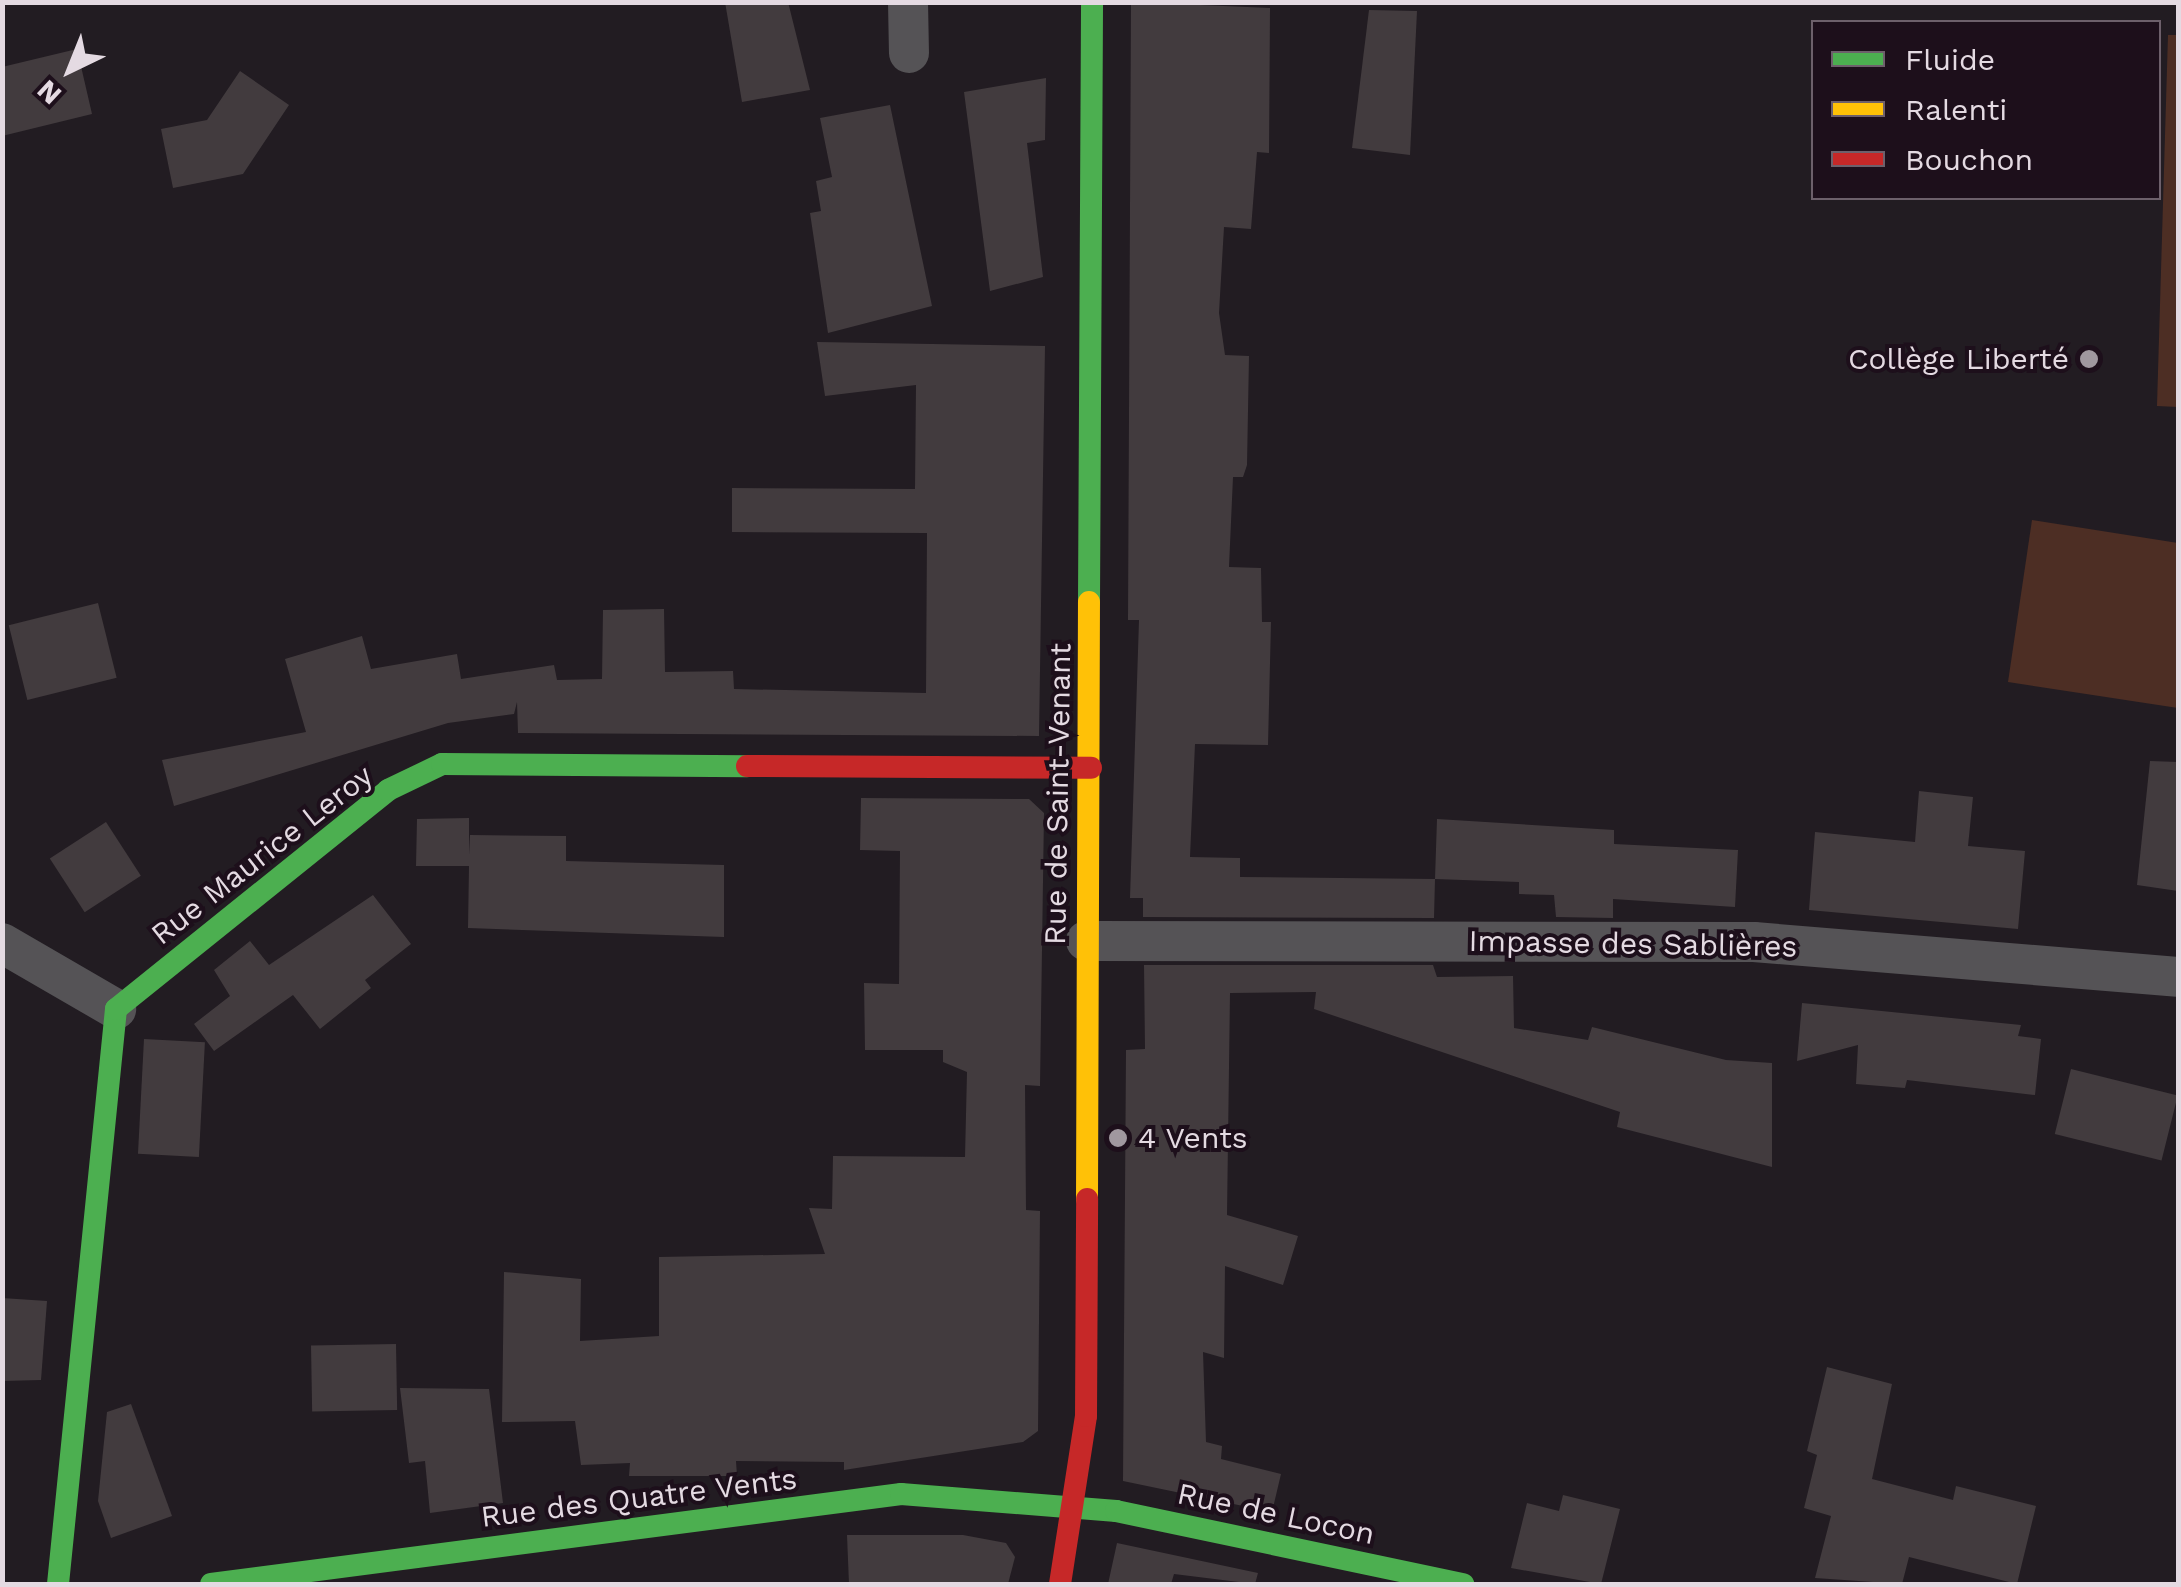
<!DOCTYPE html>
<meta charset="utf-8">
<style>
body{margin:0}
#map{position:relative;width:2181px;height:1587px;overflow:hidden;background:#221c22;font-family:"Work Sans",sans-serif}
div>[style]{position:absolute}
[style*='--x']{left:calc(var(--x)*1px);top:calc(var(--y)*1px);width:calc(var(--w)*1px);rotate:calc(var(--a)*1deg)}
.green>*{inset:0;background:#4d2e24}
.building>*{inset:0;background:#423b3e;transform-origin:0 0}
.street>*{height:40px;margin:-20px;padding:0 20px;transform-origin:20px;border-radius:20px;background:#555356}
.fast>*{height:22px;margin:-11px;padding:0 11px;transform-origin:11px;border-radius:11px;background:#4caf50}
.slow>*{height:22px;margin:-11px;padding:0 11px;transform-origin:11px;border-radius:11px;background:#ffc107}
.jam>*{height:22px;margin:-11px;padding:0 11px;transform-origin:11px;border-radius:11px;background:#c62828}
.dots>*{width:28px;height:28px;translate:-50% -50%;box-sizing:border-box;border:5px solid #1d0f1b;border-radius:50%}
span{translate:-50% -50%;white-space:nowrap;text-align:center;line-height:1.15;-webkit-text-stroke:8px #1d0f1b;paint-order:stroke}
.poi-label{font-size:30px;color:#e4dae2}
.right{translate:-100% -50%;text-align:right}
.left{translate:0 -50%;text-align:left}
.street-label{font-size:30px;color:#e4dae2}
.frame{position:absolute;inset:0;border:5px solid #e4dae2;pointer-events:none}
.legend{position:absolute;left:1811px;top:20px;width:350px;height:180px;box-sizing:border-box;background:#1d0f1b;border:2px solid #6d606b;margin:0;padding:12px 18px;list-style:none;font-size:30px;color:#e4dae2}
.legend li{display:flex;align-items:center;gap:20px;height:50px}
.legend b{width:50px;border:2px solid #6d606b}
.north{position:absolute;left:20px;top:20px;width:100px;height:100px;-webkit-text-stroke:8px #1d0f1b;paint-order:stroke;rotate:223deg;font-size:28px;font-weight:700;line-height:40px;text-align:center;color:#e4dae2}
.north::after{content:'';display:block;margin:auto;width:35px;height:45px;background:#e4dae2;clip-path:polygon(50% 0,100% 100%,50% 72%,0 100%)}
</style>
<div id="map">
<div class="green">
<i style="clip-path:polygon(2168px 35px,2178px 35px,2178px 407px,2157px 406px)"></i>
<i style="clip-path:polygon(2032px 520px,2178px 543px,2178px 708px,2008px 682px)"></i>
</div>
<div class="building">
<i style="clip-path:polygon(725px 2px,788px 2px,810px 90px,742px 102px)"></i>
<i style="clip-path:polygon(1131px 2px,1270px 8px,1269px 153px,1257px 152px,1251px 229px,1224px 227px,1219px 313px,1225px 355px,1249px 356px,1247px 465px,1243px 477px,1233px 477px,1229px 567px,1261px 568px,1262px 622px,1271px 622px,1268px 745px,1195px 744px,1190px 857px,1240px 858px,1240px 877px,1435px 879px,1437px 819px,1614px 830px,1614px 844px,1738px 850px,1735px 907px,1613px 899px,1613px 918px,1556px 917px,1554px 895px,1519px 894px,1519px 882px,1435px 879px,1434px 918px,1143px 917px,1143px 898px,1130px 898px,1139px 620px,1128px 620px)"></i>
<i style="clip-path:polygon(1369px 10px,1417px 11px,1410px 155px,1352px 148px)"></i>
<i style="clip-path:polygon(77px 49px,92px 114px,2px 136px,2px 67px)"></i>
<i style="clip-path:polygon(240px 71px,289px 105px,243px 174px,173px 188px,161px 129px,207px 120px)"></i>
<i style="clip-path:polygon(1046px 78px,1045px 140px,1027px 143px,1043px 277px,990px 291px,964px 92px)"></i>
<i style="clip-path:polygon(890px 105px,932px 306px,828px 333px,810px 213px,821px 211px,816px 181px,832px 177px,820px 118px)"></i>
<i style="clip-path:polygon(817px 342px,1045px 346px,1039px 736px,518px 733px,517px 702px,514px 714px,448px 723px,174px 806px,162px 760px,306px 732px,285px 659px,362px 636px,371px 669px,457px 654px,461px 679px,554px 665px,557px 680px,602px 679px,603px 610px,664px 609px,665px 672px,733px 671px,734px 689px,926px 693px,927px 533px,732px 532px,732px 488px,915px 489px,916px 385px,825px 396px)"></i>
<i style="left:98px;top:603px;width:77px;height:92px;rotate:76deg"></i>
<i style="clip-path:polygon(2150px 761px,2178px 762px,2178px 891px,2137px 885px)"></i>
<i style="clip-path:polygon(1919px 791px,1973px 797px,1968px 846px,2025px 851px,2018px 929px,1809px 910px,1815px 832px,1915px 842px)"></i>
<i style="clip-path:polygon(861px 798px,1029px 799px,1044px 813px,1040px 1086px,1025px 1085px,1026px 1210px,1040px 1211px,1038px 1431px,1023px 1442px,844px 1470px,844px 1462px,736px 1461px,737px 1476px,629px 1476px,630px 1463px,581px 1465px,575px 1421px,502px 1422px,504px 1272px,581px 1279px,580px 1341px,659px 1336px,659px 1257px,825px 1254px,809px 1208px,832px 1209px,833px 1156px,965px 1157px,967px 1072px,943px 1062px,943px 1050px,865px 1050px,864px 983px,899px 984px,900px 851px,860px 850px)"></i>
<i style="clip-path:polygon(469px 818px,469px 855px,470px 835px,566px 836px,566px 861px,724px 865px,724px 937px,468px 928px,469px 866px,416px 866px,417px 819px)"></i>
<i style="left:106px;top:822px;width:64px;height:67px;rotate:57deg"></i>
<i style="clip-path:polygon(373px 895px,411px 944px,365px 980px,371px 988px,320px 1029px,293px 995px,214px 1051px,194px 1024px,230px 996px,214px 970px,250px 941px,269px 965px)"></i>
<i style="clip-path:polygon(1144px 965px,1433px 965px,1437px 977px,1513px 976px,1514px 1028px,1588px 1040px,1592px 1027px,1726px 1060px,1772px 1063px,1772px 1167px,1617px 1127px,1620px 1112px,1314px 1009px,1316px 992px,1230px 993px,1227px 1215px,1298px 1236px,1283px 1285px,1225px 1266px,1224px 1358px,1203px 1352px,1206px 1442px,1222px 1446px,1221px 1459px,1281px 1474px,1272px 1512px,1123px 1481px,1126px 1050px,1145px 1049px)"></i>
<i style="clip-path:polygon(1802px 1003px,2021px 1025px,2018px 1036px,2041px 1039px,2035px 1095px,1907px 1080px,1905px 1088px,1856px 1084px,1858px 1045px,1797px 1061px)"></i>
<i style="left:144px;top:1039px;width:61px;height:115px;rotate:3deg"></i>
<i style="left:2071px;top:1069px;width:110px;height:67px;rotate:14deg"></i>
<i style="clip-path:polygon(2px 1298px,47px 1301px,41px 1380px,2px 1381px)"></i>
<i style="left:396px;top:1344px;width:66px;height:85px;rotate:89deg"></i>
<i style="clip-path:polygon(1827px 1367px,1892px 1384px,1872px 1479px,1953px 1500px,1956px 1486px,2036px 1506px,2017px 1584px,1909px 1557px,1902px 1584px,1815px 1578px,1831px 1516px,1804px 1508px,1817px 1455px,1807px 1451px)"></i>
<i style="clip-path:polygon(400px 1388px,489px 1389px,503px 1503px,430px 1513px,425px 1461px,409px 1463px)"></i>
<i style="clip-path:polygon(131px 1404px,172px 1516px,111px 1538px,98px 1501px,107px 1412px)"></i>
<i style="clip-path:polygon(1563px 1495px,1620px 1509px,1601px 1584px,1511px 1568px,1527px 1503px,1559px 1511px)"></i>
<i style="clip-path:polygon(847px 1535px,963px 1535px,1006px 1543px,1015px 1557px,1008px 1584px,849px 1584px)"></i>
<i style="clip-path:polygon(1117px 1543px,1258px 1573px,1255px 1584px,1174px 1574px,1171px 1584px,1108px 1584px)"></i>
</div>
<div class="street">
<i style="--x:908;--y:2;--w:51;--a:88.9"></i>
<i style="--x:1086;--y:941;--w:668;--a:0.09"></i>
<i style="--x:1754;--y:942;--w:425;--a:4.7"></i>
<i style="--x:2;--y:943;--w:132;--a:30.1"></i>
</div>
<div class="fast">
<i style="--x:1089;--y:602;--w:600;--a:-89.71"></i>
<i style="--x:58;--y:1584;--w:578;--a:-84.24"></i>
<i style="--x:116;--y:1009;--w:349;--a:-38.8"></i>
<i style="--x:388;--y:790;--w:60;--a:-25.7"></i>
<i style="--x:442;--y:764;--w:305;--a:0.4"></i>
<i style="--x:211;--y:1584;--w:696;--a:-7.43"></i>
<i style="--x:901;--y:1494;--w:216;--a:4.5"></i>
<i style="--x:1116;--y:1511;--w:355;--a:11.9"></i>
</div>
<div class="slow">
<i style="--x:1087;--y:1199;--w:597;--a:-89.81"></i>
</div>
<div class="jam">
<i style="--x:747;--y:766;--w:344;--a:0.3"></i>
<i style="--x:1060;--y:1584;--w:170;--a:-81.2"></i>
<i style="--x:1086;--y:1416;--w:217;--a:-89.7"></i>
</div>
<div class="dots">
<i style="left:2089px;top:359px;background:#a0989f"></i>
<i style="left:1118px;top:1138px;background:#a0989f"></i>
</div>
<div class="poi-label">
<span class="right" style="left:2069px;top:359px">Collège Liberté</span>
<span class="left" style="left:1138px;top:1138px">4 Vents</span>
</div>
<div class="street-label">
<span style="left:1058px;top:794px;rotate:-89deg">Rue de Saint-Venant</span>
<span style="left:262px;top:855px;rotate:-38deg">Rue Maurice Leroy</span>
<span style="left:1633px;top:944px;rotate:1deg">Impasse des Sablières</span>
<span style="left:639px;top:1498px;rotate:-7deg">Rue des Quatre Vents</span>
<span style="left:1276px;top:1514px;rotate:12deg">Rue de Locon</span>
</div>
<div class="frame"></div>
<ul class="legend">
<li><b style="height:12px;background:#4caf50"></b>Fluide</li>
<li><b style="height:12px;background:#ffc107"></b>Ralenti</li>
<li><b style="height:12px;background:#c62828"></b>Bouchon</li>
</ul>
<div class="north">N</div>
</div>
